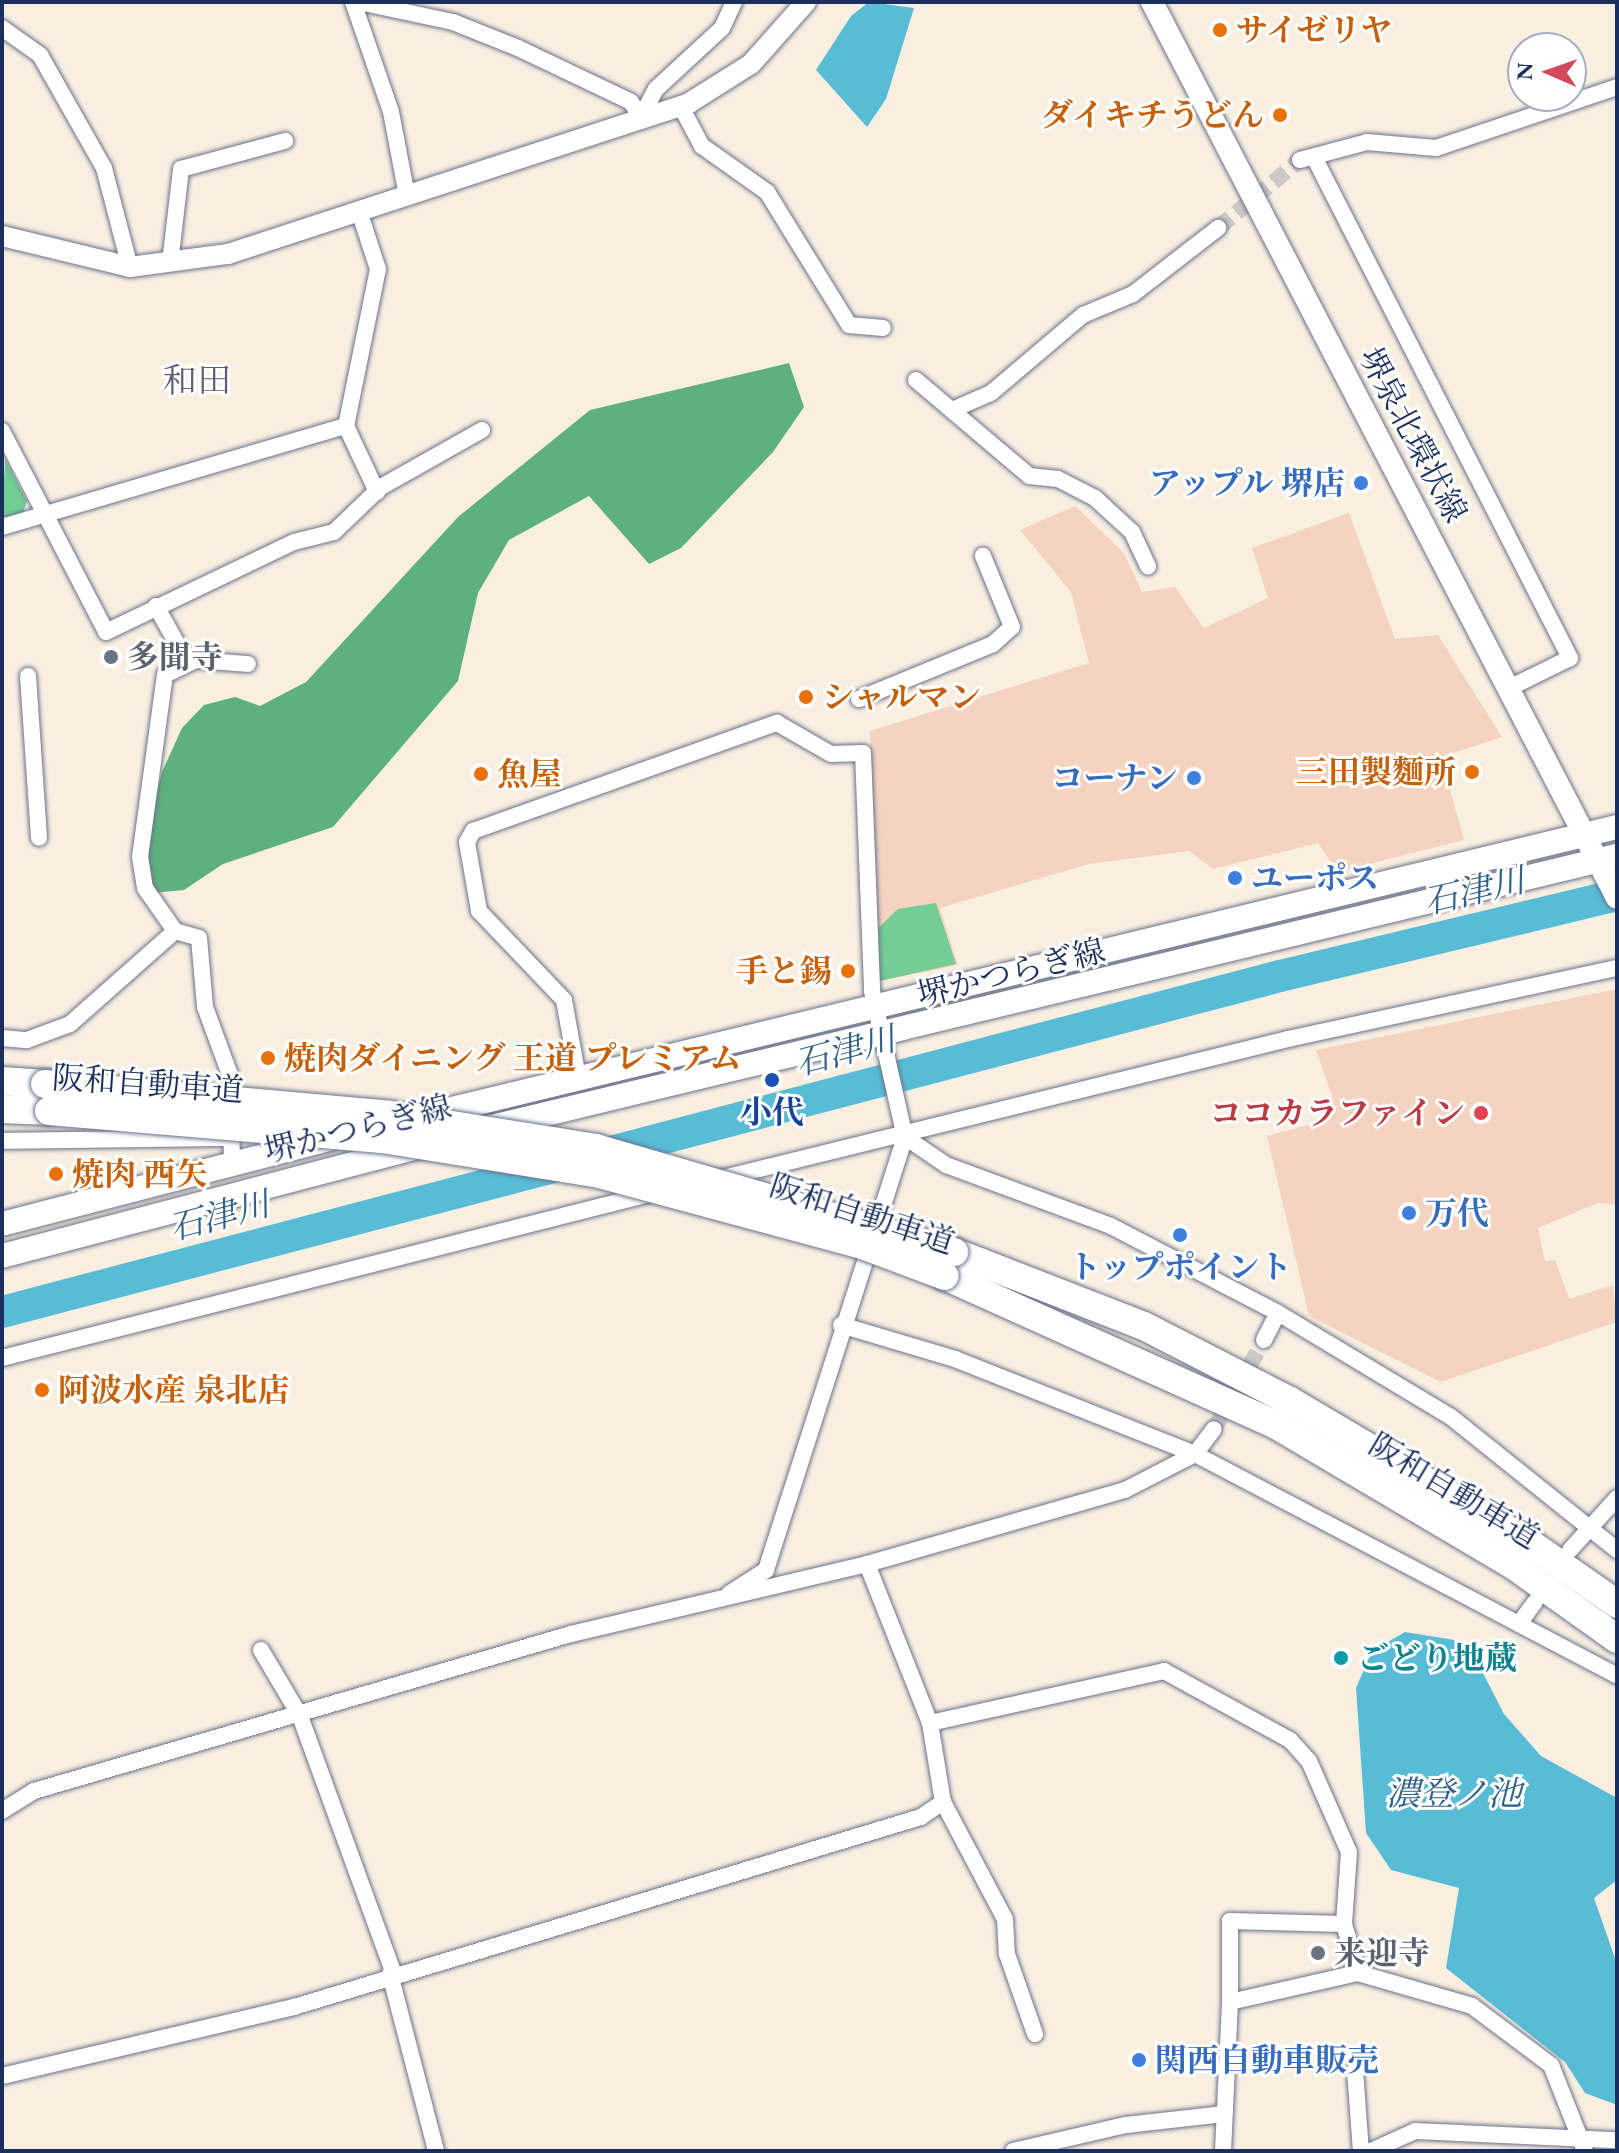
<!DOCTYPE html>
<meta charset="utf-8">
<style>
body{margin:0}
#map{position:relative;width:1619px;height:2153px;overflow:hidden;background:#f9efe1;font-family:"EB Garamond","Noto Serif JP",serif}
div>[style]{position:absolute}
[style*='--x']{left:calc(var(--x)*1px);top:calc(var(--y)*1px);width:calc(var(--w)*1px);rotate:calc(var(--a)*1deg)}
.built>*{inset:0;background:#f4d3c1}
.green>*{inset:0;background:#73cd95}
.forest>*{inset:0;background:#5eb07e}
.water>*{inset:0;background:#58bcd6}
.river>*{height:32px;margin:-16px;padding:0 16px;transform-origin:16px;border-radius:16px;background:#58bcd6}
.minor-tunnel>*{height:16px;margin-top:-8px;transform-origin:0;background:repeating-linear-gradient(90deg,#cdc9c7 0 16px,transparent 0 24px)}
.roads{filter:drop-shadow(0 0 2px #69728c) drop-shadow(0 0 2px #69728c)}
.minor>*{height:16px;margin:-8px;padding:0 8px;transform-origin:8px;border-radius:8px;background:#fff}
.tertiary>*{height:20px;margin:-10px;padding:0 10px;transform-origin:10px;border-radius:10px;background:#fff}
.secondary>*{height:22px;margin:-11px;padding:0 11px;transform-origin:11px;border-radius:11px;background:#fff}
.primary>*{height:24px;margin:-12px;padding:0 12px;transform-origin:12px;border-radius:12px;background:#fff}
.motorway>*{height:28px;margin:-14px;padding:0 14px;transform-origin:14px;border-radius:14px;background:#fff}
.bridges{filter:drop-shadow(0 0 2px #69728c) drop-shadow(0 0 2px #69728c)}
.motorway-bridge>*{height:28px;margin:-14px;padding:0 14px;transform-origin:14px;border-radius:14px;background:#fff}
.dots>*{width:22px;height:22px;translate:-50% -50%;box-sizing:border-box;border:4px solid #fff;border-radius:50%}
span{translate:-50% -50%;white-space:nowrap;text-align:center;line-height:1.15;-webkit-text-stroke:6px #fff;paint-order:stroke}
.food-label{font-size:32px;color:#c56008;font-weight:700}
.left{translate:0 -50%;text-align:left}
.right{translate:-100% -50%;text-align:right}
.street-label{font-size:32px;color:#1b2f5e}
.shop-label{font-size:32px;color:#366cbe;font-weight:700}
.worship-label{font-size:32px;color:#5b616d;font-weight:700}
.transit-label{font-size:32px;color:#164399;font-weight:700}
.health-label{font-size:32px;color:#be3a42;font-weight:700}
.culture-label{font-size:32px;color:#0d838f;font-weight:700}
.neighbourhood-label{font-size:34px;color:#605e72}
.water-label{font-size:34px;color:#306088;font-style:italic}
.frame{position:absolute;inset:0;border:4px solid #1b2f5e;pointer-events:none}
.north{position:absolute;left:1507px;top:32px;width:80px;height:80px;box-sizing:border-box;background:#fff;border:2px solid #a4acbf;border-radius:50%;rotate:272deg;font-size:22px;font-weight:700;line-height:32px;text-align:center;color:#1b2f5e}
.north::after{content:'';display:block;margin:auto;width:28px;height:36px;background:#d1495b;clip-path:polygon(50% 0,100% 100%,50% 72%,0 100%)}
</style>
<div id="map">
<div class="built">
<i style="clip-path:polygon(1075px 506px,1124px 553px,1142px 592px,1175px 587px,1204px 628px,1268px 598px,1252px 548px,1349px 513px,1395px 639px,1438px 635px,1502px 737px,1441px 757px,1464px 840px,1338px 872px,1318px 843px,1213px 869px,1189px 851px,1089px 864px,940px 908px,958px 965px,879px 981px,870px 731px,1089px 663px,1071px 592px,1020px 530px)"></i>
<i style="clip-path:polygon(1617px 989px,1617px 1205px,1598px 1203px,1538px 1228px,1545px 1261px,1555px 1260px,1569px 1299px,1613px 1285px,1617px 1322px,1441px 1382px,1309px 1316px,1267px 1136px,1319px 1122px,1334px 1102px,1316px 1050px)"></i>
</div>
<div class="green">
<i style="clip-path:polygon(5px 459px,27px 501px,23px 513px,2px 518px)"></i>
<i style="clip-path:polygon(936px 903px,956px 964px,880px 981px,878px 928px,898px 909px)"></i>
</div>
<div class="forest">
<i style="clip-path:polygon(789px 363px,804px 407px,773px 452px,681px 548px,649px 564px,589px 496px,509px 540px,478px 593px,458px 681px,333px 827px,223px 864px,184px 890px,152px 893px,146px 838px,162px 772px,182px 728px,204px 705px,235px 697px,260px 706px,306px 682px,458px 517px,590px 410px)"></i>
</div>
<div class="water">
<i style="clip-path:polygon(869px 2px,914px 8px,886px 99px,867px 127px,816px 70px,851px 16px)"></i>
<i style="clip-path:polygon(1405px 1632px,1467px 1642px,1504px 1714px,1541px 1756px,1617px 1798px,1617px 1880px,1594px 1898px,1617px 1964px,1617px 2105px,1585px 2093px,1565px 2062px,1446px 1968px,1459px 1888px,1391px 1870px,1366px 1833px,1356px 1688px,1372px 1651px)"></i>
</div>
<div class="river">
<i style="--x:2;--y:1312;--w:1321;--a:-14.73"></i>
<i style="--x:1280;--y:976;--w:347;--a:-13.5"></i>
</div>
<div class="minor-tunnel">
<i style="--x:1218;--y:228;--w:107;--a:-39.7"></i>
<i style="--x:1214;--y:1429;--w:102;--a:-60.7"></i>
</div>
<div class="roads">
<div class="minor">
<i style="--x:353;--y:2;--w:116;--a:70.9"></i>
<i style="--x:391;--y:112;--w:86;--a:79.2"></i>
<i style="--x:359;--y:2;--w:96;--a:12"></i>
<i style="--x:453;--y:22;--w:70;--a:21.8"></i>
<i style="--x:518;--y:48;--w:125;--a:25.5"></i>
<i style="--x:631;--y:102;--w:18;--a:56"></i>
<i style="--x:641;--y:117;--w:32;--a:-62"></i>
<i style="--x:656;--y:89;--w:90;--a:-42.7"></i>
<i style="--x:722;--y:28;--w:29;--a:-65"></i>
<i style="--x:2;--y:28;--w:47;--a:35.4"></i>
<i style="--x:40;--y:55;--w:130;--a:60.5"></i>
<i style="--x:104;--y:168;--w:102;--a:75.3"></i>
<i style="--x:680;--y:105;--w:47;--a:61.8"></i>
<i style="--x:702;--y:146;--w:80;--a:35.3"></i>
<i style="--x:767;--y:192;--w:156;--a:58.3"></i>
<i style="--x:849;--y:325;--w:34;--a:5"></i>
<i style="--x:1314;--y:157;--w:563;--a:62.93"></i>
<i style="--x:1570;--y:658;--w:68;--a:153.8"></i>
<i style="--x:1300;--y:160;--w:69;--a:-15"></i>
<i style="--x:1367;--y:142;--w:69;--a:5"></i>
<i style="--x:1436;--y:148;--w:191;--a:-18.6"></i>
<i style="--x:359;--y:211;--w:61;--a:71.9"></i>
<i style="--x:378;--y:269;--w:160;--a:101.5"></i>
<i style="--x:346;--y:426;--w:73;--a:64.8"></i>
<i style="--x:170;--y:263;--w:95;--a:-83.3"></i>
<i style="--x:181;--y:169;--w:108;--a:-15.1"></i>
<i style="--x:916;--y:380;--w:148;--a:40.3"></i>
<i style="--x:1029;--y:476;--w:29;--a:6"></i>
<i style="--x:1058;--y:479;--w:42;--a:27.2"></i>
<i style="--x:1095;--y:498;--w:50;--a:42.6"></i>
<i style="--x:1132;--y:532;--w:38;--a:65"></i>
<i style="--x:952;--y:410;--w:43;--a:-23.6"></i>
<i style="--x:991;--y:393;--w:121;--a:-40.3"></i>
<i style="--x:1083;--y:315;--w:54;--a:-22.8"></i>
<i style="--x:1133;--y:294;--w:108;--a:-37.8"></i>
<i style="--x:2;--y:431;--w:226;--a:62.6"></i>
<i style="--x:106;--y:632;--w:208;--a:-25.6"></i>
<i style="--x:294;--y:542;--w:41;--a:-14"></i>
<i style="--x:334;--y:532;--w:65;--a:-43.8"></i>
<i style="--x:381;--y:487;--w:116;--a:-29.4"></i>
<i style="--x:2;--y:527;--w:359;--a:-16.4"></i>
<i style="--x:156;--y:606;--w:64;--a:61"></i>
<i style="--x:28;--y:676;--w:162;--a:86.1"></i>
<i style="--x:859;--y:699;--w:145;--a:-22.3"></i>
<i style="--x:993;--y:644;--w:25;--a:-42"></i>
<i style="--x:1012;--y:627;--w:77;--a:-112.2"></i>
<i style="--x:175;--y:931;--w:52;--a:-124.9"></i>
<i style="--x:145;--y:888;--w:31;--a:-99"></i>
<i style="--x:140;--y:857;--w:184;--a:-82.2"></i>
<i style="--x:165;--y:675;--w:34;--a:-26"></i>
<i style="--x:196;--y:660;--w:52;--a:4.4"></i>
<i style="--x:2;--y:1038;--w:25;--a:5"></i>
<i style="--x:27;--y:1040;--w:46;--a:-20.4"></i>
<i style="--x:70;--y:1024;--w:140;--a:-41.5"></i>
<i style="--x:175;--y:931;--w:25;--a:16"></i>
<i style="--x:199;--y:938;--w:69;--a:85"></i>
<i style="--x:205;--y:1007;--w:72;--a:69.8"></i>
<i style="--x:230;--y:1075;--w:87;--a:88.7"></i>
<i style="--x:578;--y:1078;--w:79;--a:-100.2"></i>
<i style="--x:564;--y:1000;--w:123;--a:-133.7"></i>
<i style="--x:479;--y:911;--w:70;--a:-99.9"></i>
<i style="--x:467;--y:842;--w:13;--a:-61"></i>
<i style="--x:473;--y:831;--w:323;--a:-19.6"></i>
<i style="--x:777;--y:723;--w:62;--a:29.9"></i>
<i style="--x:831;--y:754;--w:32;--a:-2"></i>
<i style="--x:863;--y:753;--w:238;--a:87.8"></i>
<i style="--x:872;--y:991;--w:150;--a:77.3"></i>
<i style="--x:905;--y:1137;--w:455;--a:107.8"></i>
<i style="--x:766;--y:1570;--w:43;--a:147.4"></i>
<i style="--x:905;--y:1137;--w:50;--a:34.3"></i>
<i style="--x:946;--y:1165;--w:176;--a:20.3"></i>
<i style="--x:1111;--y:1226;--w:188;--a:27.5"></i>
<i style="--x:1278;--y:1313;--w:202;--a:31"></i>
<i style="--x:1451;--y:1417;--w:213;--a:38.7"></i>
<i style="--x:2;--y:1141;--w:229;--a:-0.8"></i>
<i style="--x:719;--y:1179;--w:586;--a:-13.82"></i>
<i style="--x:1288;--y:1039;--w:337;--a:-12.2"></i>
<i style="--x:841;--y:1325;--w:119;--a:16.6"></i>
<i style="--x:955;--y:1359;--w:258;--a:21.6"></i>
<i style="--x:1195;--y:1454;--w:477;--a:27.7"></i>
<i style="--x:1264;--y:1340;--w:30;--a:-63"></i>
<i style="--x:2;--y:1358;--w:672;--a:-14.22"></i>
<i style="--x:1570;--y:1550;--w:70;--a:-47.9"></i>
<i style="--x:867;--y:1564;--w:171;--a:68.4"></i>
<i style="--x:930;--y:1723;--w:80;--a:80.7"></i>
<i style="--x:943;--y:1802;--w:132;--a:62.1"></i>
<i style="--x:1005;--y:1919;--w:35;--a:87"></i>
<i style="--x:1007;--y:1954;--w:85;--a:70.7"></i>
<i style="--x:1519;--y:1624;--w:27;--a:-54"></i>
<i style="--x:261;--y:1650;--w:77;--a:59.4"></i>
<i style="--x:300;--y:1716;--w:272;--a:70"></i>
<i style="--x:930;--y:1723;--w:240;--a:-12.5"></i>
<i style="--x:1164;--y:1671;--w:144;--a:28.7"></i>
<i style="--x:1290;--y:1740;--w:28;--a:48"></i>
<i style="--x:1309;--y:1761;--w:99;--a:66.3"></i>
<i style="--x:1349;--y:1852;--w:72;--a:94"></i>
<i style="--x:1344;--y:1924;--w:51;--a:74.1"></i>
<i style="--x:2;--y:1811;--w:38;--a:-32"></i>
<i style="--x:34;--y:1791;--w:559;--a:-16.3"></i>
<i style="--x:571;--y:1634;--w:304;--a:-13.3"></i>
<i style="--x:867;--y:1564;--w:268;--a:-16"></i>
<i style="--x:1125;--y:1490;--w:79;--a:-27.2"></i>
<i style="--x:1195;--y:1454;--w:31;--a:-53"></i>
<i style="--x:390;--y:1974;--w:183;--a:75.4"></i>
<i style="--x:1230;--y:2002;--w:81;--a:-90"></i>
<i style="--x:1230;--y:1921;--w:114;--a:1.5"></i>
<i style="--x:1355;--y:2070;--w:81;--a:85.8"></i>
<i style="--x:2;--y:2076;--w:300;--a:-13.3"></i>
<i style="--x:294;--y:2007;--w:655;--a:-16.86"></i>
<i style="--x:921;--y:1817;--w:27;--a:-34"></i>
<i style="--x:1013;--y:2151;--w:116;--a:-13"></i>
<i style="--x:1126;--y:2125;--w:99;--a:-6.4"></i>
<i style="--x:1223;--y:2151;--w:149;--a:-87.3"></i>
<i style="--x:1230;--y:2002;--w:131;--a:-12.8"></i>
<i style="--x:1358;--y:1973;--w:119;--a:16.1"></i>
<i style="--x:1472;--y:2006;--w:99;--a:36.8"></i>
<i style="--x:1551;--y:2065;--w:92;--a:68.4"></i>
<i style="--x:1371;--y:2151;--w:48;--a:-24.4"></i>
<i style="--x:1415;--y:2131;--w:202;--a:2.6"></i>
</div>
<div class="tertiary">
<i style="--x:2;--y:236;--w:132;--a:13.6"></i>
<i style="--x:130;--y:267;--w:99;--a:-7.6"></i>
<i style="--x:228;--y:254;--w:485;--a:-18.1"></i>
<i style="--x:689;--y:103;--w:73;--a:-32.2"></i>
<i style="--x:751;--y:64;--w:83;--a:-48.4"></i>
</div>
<div class="secondary">
<i style="--x:1152;--y:2;--w:1009;--a:62.57"></i>
</div>
<div class="primary">
<i style="--x:415;--y:1118;--w:1237;--a:-13.61"></i>
<i style="--x:488;--y:1128;--w:1161;--a:-13.55"></i>
<i style="--x:2;--y:1224;--w:338;--a:-14.6"></i>
<i style="--x:2;--y:1256;--w:429;--a:-14.7"></i>
</div>
<div class="motorway">
<i style="--x:2;--y:1081;--w:43;--a:4"></i>
<i style="--x:2;--y:1109;--w:47;--a:2.4"></i>
<i style="--x:954;--y:1252;--w:204;--a:21.3"></i>
<i style="--x:1144;--y:1326;--w:164;--a:27.2"></i>
<i style="--x:1290;--y:1401;--w:277;--a:30.6"></i>
<i style="--x:1528;--y:1542;--w:108;--a:34.9"></i>
<i style="--x:945;--y:1276;--w:365;--a:24.2"></i>
<i style="--x:1278;--y:1426;--w:273;--a:30.6"></i>
<i style="--x:1513;--y:1565;--w:128;--a:35.4"></i>
</div>
</div>
<div class="bridges">
<div class="motorway-bridge">
<i style="--x:45;--y:1084;--w:346;--a:5.1"></i>
<i style="--x:390;--y:1115;--w:209;--a:9.1"></i>
<i style="--x:596;--y:1148;--w:373;--a:16.2"></i>
<i style="--x:49;--y:1111;--w:334;--a:4.8"></i>
<i style="--x:382;--y:1139;--w:216;--a:9.1"></i>
<i style="--x:595;--y:1173;--w:280;--a:15.1"></i>
<i style="--x:865;--y:1246;--w:85;--a:20.6"></i>
</div>
</div>
<div class="dots">
<i style="left:1220px;top:30px;background:#e8710a"></i>
<i style="left:1280px;top:115px;background:#e8710a"></i>
<i style="left:1361px;top:483px;background:#3f7fe0"></i>
<i style="left:111px;top:657px;background:#6b7280"></i>
<i style="left:806px;top:697px;background:#e8710a"></i>
<i style="left:1472px;top:772px;background:#e8710a"></i>
<i style="left:481px;top:774px;background:#e8710a"></i>
<i style="left:1194px;top:778px;background:#3f7fe0"></i>
<i style="left:1235px;top:878px;background:#3f7fe0"></i>
<i style="left:848px;top:971px;background:#e8710a"></i>
<i style="left:268px;top:1058px;background:#e8710a"></i>
<i style="left:772px;top:1080px;background:#1a4fb4"></i>
<i style="left:1481px;top:1113px;background:#e0444e"></i>
<i style="left:56px;top:1174px;background:#e8710a"></i>
<i style="left:1409px;top:1213px;background:#3f7fe0"></i>
<i style="left:1180px;top:1235px;background:#3f7fe0"></i>
<i style="left:42px;top:1390px;background:#e8710a"></i>
<i style="left:1341px;top:1658px;background:#0f9aa8"></i>
<i style="left:1318px;top:1953px;background:#6b7280"></i>
<i style="left:1139px;top:2060px;background:#3f7fe0"></i>
</div>
<div class="food-label">
<span class="left" style="left:1236px;top:30px">サイゼリヤ</span>
<span class="right" style="left:1264px;top:115px">ダイキチうどん</span>
<span class="left" style="left:822px;top:697px">シャルマン</span>
<span class="right" style="left:1456px;top:772px">三田製麵所</span>
<span class="left" style="left:497px;top:774px">魚屋</span>
<span class="right" style="left:832px;top:971px">手と錫</span>
<span class="left" style="left:284px;top:1058px">焼肉ダイニング 王道 プレミアム</span>
<span class="left" style="left:72px;top:1174px">焼肉 西矢</span>
<span class="left" style="left:58px;top:1390px">阿波水産 泉北店</span>
</div>
<div class="street-label">
<span style="left:1413px;top:435px;rotate:62deg">堺泉北環状線</span>
<span style="left:1011px;top:973px;rotate:-14deg">堺かつらぎ線</span>
<span style="left:148px;top:1084px;rotate:4deg">阪和自動車道</span>
<span style="left:358px;top:1129px;rotate:-14deg">堺かつらぎ線</span>
<span style="left:862px;top:1214px;rotate:18deg">阪和自動車道</span>
<span style="left:1454px;top:1491px;rotate:31deg">阪和自動車道</span>
</div>
<div class="shop-label">
<span class="right" style="left:1345px;top:483px">アップル 堺店</span>
<span class="right" style="left:1178px;top:778px">コーナン</span>
<span class="left" style="left:1251px;top:878px">ユーポス</span>
<span class="left" style="left:1425px;top:1213px">万代</span>
<span style="left:1180px;top:1267px">トップポイント</span>
<span class="left" style="left:1155px;top:2060px">関西自動車販売</span>
</div>
<div class="worship-label">
<span class="left" style="left:127px;top:657px">多聞寺</span>
<span class="left" style="left:1334px;top:1953px">来迎寺</span>
</div>
<div class="transit-label">
<span style="left:772px;top:1112px">小代</span>
</div>
<div class="health-label">
<span class="right" style="left:1465px;top:1113px">ココカラファイン</span>
</div>
<div class="culture-label">
<span class="left" style="left:1357px;top:1658px">ごどり地蔵</span>
</div>
<div class="neighbourhood-label">
<span style="left:197px;top:381px">和田</span>
</div>
<div class="water-label">
<span style="left:1474px;top:891px;rotate:-13deg">石津川</span>
<span style="left:845px;top:1051px;rotate:-15deg">石津川</span>
<span style="left:219px;top:1216px;rotate:-15deg">石津川</span>
<span style="left:1454px;top:1794px">濃登ノ池</span>
</div>
<div class="frame"></div>
<div class="north">N</div>
</div>
